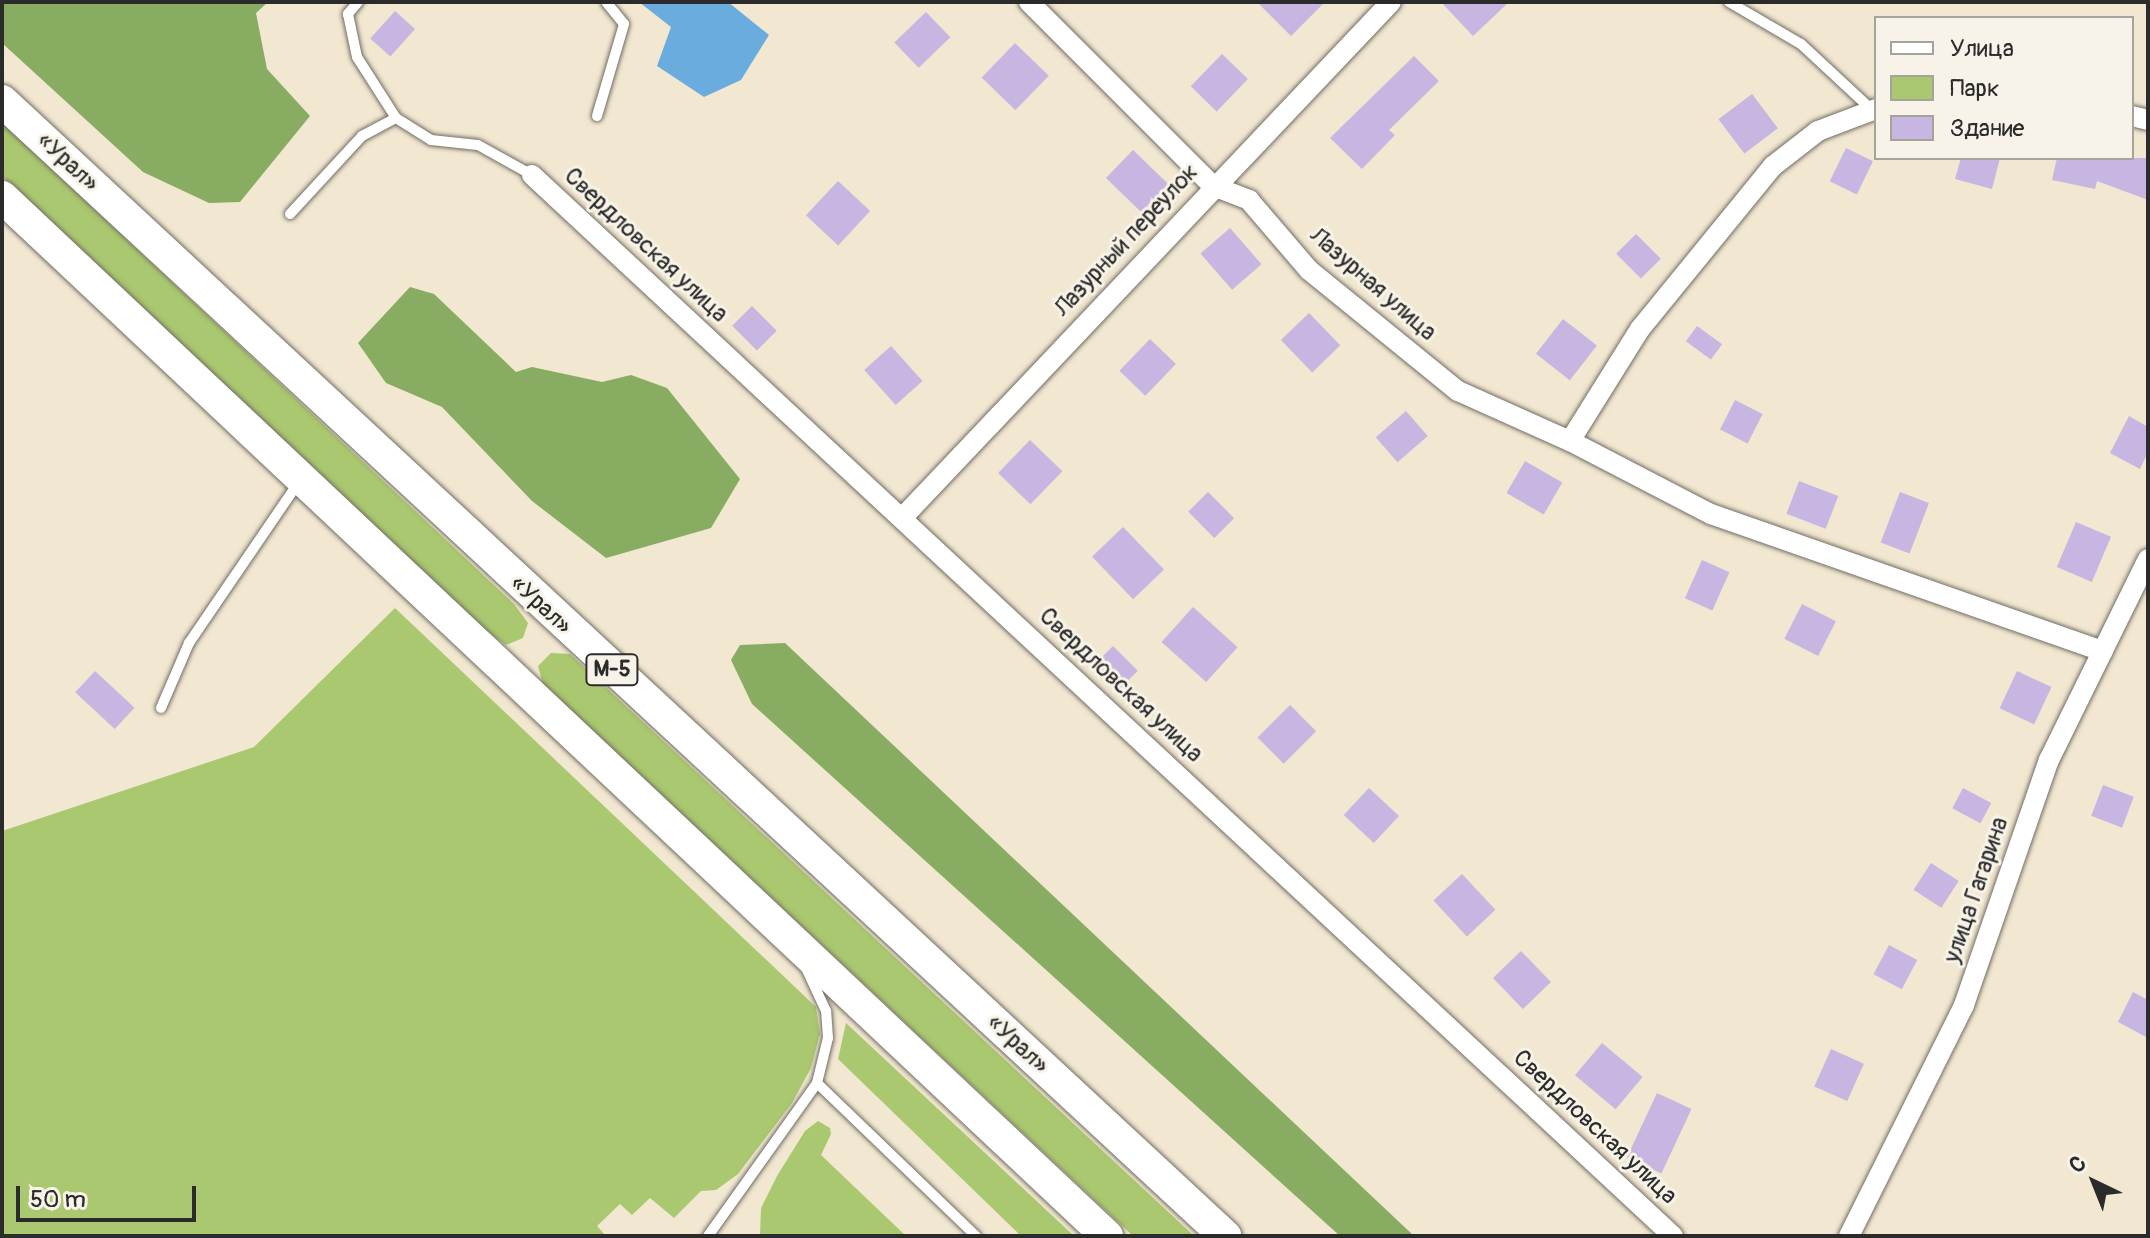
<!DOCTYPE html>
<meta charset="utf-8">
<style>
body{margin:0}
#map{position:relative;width:2150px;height:1238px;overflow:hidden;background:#f2e7d0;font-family:Pangolin,sans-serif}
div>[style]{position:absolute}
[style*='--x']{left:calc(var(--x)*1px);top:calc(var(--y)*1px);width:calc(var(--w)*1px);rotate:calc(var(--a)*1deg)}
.green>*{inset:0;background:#aac86f}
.forest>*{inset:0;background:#87ac62}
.water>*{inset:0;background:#6bacdf}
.building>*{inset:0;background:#c6b6e1;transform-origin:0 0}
.roads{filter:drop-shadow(0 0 2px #716d65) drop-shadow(0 0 2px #716d65)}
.service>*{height:10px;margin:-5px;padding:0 5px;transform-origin:5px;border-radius:5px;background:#fff}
.minor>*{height:20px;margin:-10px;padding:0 10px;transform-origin:10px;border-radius:10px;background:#fff}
.primary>*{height:32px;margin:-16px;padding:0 16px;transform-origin:16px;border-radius:16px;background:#fff}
span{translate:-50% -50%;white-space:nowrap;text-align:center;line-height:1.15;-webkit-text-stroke:6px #f7f3e8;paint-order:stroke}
.shield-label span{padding:2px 6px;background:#f7f3e8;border:2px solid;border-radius:6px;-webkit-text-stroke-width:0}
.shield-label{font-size:22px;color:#2b2b2b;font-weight:700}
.street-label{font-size:24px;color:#2b2b2b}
.frame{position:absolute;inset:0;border:4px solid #2b2b2b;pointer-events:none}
.legend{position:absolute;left:1874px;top:16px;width:260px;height:144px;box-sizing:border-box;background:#f7f3e8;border:2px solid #a5a39c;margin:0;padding:10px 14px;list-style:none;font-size:24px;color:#2b2b2b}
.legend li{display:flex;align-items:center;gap:16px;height:40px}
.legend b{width:40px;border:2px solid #a5a39c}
.north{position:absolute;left:2054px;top:1142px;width:80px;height:80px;-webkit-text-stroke:6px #f7f3e8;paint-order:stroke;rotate:317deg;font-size:22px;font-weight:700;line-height:32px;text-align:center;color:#2b2b2b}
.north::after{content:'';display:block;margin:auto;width:28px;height:36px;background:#2b2b2b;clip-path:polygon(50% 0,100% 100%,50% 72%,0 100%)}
.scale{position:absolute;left:16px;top:1186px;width:180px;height:36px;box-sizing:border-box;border:4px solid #2b2b2b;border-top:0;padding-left:10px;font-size:24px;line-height:28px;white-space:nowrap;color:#2b2b2b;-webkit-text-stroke:6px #f7f3e8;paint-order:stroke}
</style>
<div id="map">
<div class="green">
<i style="clip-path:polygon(2px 122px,514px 604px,528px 623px,523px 638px,506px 645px,485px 630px,2px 176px)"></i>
<i style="clip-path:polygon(395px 608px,816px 1007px,820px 1034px,811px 1068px,792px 1103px,738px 1174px,716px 1190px,701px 1191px,674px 1218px,650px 1198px,632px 1215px,620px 1204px,597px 1226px,606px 1236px,2px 1236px,2px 831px,254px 747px)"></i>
<i style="clip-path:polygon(551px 653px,570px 654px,1194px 1236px,1133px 1236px,543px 684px,538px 666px)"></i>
<i style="clip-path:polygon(846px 1023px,1074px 1236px,1021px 1236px,838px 1059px)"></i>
<i style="clip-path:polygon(818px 1121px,830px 1128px,831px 1134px,821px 1155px,906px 1236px,760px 1236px,761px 1208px,777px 1176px,805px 1131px)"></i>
</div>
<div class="forest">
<i style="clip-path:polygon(2px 2px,268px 2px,256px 13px,267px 69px,310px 116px,240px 202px,209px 203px,143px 172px,2px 43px)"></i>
<i style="clip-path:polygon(410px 287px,434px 294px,516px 372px,532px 367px,602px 382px,631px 375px,667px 388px,740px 479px,711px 528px,606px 558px,532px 501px,442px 407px,386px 383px,358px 343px)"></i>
<i style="clip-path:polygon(785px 643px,1414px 1236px,1340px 1236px,752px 704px,731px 660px,740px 645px)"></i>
</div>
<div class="water">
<i style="clip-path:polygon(639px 2px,728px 2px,769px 35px,741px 80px,704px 97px,657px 66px,671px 27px)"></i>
</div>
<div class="building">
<i style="clip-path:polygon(1257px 2px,1325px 2px,1291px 36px)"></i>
<i style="clip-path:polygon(1441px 2px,1509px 2px,1473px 36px)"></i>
<i style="left:395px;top:11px;width:27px;height:37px;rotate:42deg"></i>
<i style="left:926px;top:12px;width:35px;height:44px;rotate:46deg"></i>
<i style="left:1015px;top:43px;width:47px;height:48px;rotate:44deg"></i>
<i style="left:1222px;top:54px;width:36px;height:45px;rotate:44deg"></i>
<i style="clip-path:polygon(1414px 56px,1439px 81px,1389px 130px,1395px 135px,1362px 169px,1330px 138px)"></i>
<i style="left:1752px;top:94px;width:43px;height:42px;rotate:53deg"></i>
<i style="left:1846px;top:148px;width:30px;height:37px;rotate:26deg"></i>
<i style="left:1133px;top:150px;width:49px;height:39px;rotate:44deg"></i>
<i style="clip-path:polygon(1961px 158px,2000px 158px,1992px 189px,1955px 179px)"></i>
<i style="clip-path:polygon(2057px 158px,2148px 158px,2148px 200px,2097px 181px,2095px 189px,2052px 180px)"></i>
<i style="left:838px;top:181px;width:44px;height:47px;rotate:43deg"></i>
<i style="left:1230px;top:228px;width:48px;height:39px;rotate:49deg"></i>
<i style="left:1636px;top:234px;width:35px;height:28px;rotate:45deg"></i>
<i style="left:752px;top:306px;width:35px;height:28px;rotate:45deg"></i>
<i style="left:1309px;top:313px;width:45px;height:39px;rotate:46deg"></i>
<i style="left:1563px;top:319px;width:43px;height:44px;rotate:38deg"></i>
<i style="left:1697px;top:326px;width:31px;height:19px;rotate:36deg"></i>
<i style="left:1150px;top:339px;width:36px;height:44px;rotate:44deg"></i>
<i style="left:891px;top:346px;width:47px;height:36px;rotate:48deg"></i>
<i style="left:1735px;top:400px;width:31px;height:33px;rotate:27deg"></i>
<i style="left:1406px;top:411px;width:33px;height:40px;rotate:49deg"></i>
<i style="clip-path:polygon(2129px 416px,2148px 427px,2148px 452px,2140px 469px,2110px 453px)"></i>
<i style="left:1030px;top:440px;width:45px;height:46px;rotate:44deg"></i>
<i style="left:1525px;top:461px;width:43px;height:37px;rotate:30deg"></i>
<i style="left:1799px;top:481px;width:42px;height:35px;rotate:21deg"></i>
<i style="left:1208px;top:492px;width:37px;height:28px;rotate:45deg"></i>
<i style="left:1900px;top:492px;width:31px;height:54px;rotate:21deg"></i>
<i style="left:2076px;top:522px;width:38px;height:49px;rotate:23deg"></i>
<i style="left:1123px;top:527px;width:59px;height:43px;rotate:46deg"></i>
<i style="left:1702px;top:560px;width:30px;height:42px;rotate:24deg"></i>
<i style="left:1802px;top:604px;width:38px;height:39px;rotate:27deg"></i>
<i style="left:1193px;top:607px;width:60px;height:47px;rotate:42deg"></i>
<i style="left:1113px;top:646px;width:35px;height:28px;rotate:45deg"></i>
<i style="left:95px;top:671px;width:54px;height:29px;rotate:43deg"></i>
<i style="left:2017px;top:671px;width:38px;height:41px;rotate:25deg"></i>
<i style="left:1290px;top:705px;width:37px;height:46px;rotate:45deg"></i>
<i style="left:2103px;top:785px;width:33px;height:33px;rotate:21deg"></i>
<i style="left:1369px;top:788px;width:41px;height:37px;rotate:43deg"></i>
<i style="left:1963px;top:788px;width:32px;height:23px;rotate:28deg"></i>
<i style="left:1931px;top:863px;width:33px;height:32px;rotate:33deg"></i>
<i style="left:1462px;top:874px;width:49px;height:39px;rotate:47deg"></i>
<i style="left:1889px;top:945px;width:32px;height:33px;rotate:28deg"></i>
<i style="left:1521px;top:951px;width:43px;height:39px;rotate:46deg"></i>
<i style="clip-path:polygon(2133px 992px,2148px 1000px,2148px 1038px,2118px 1022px)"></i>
<i style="left:1602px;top:1043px;width:53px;height:42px;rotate:40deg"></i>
<i style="left:1831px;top:1049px;width:36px;height:41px;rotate:24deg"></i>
<i style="left:1657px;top:1093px;width:38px;height:71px;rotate:25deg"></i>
</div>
<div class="roads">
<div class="service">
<i style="--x:358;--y:2;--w:16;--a:130"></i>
<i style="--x:348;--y:14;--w:44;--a:78.2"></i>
<i style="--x:357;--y:57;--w:72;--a:57.4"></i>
<i style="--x:1729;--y:2;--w:83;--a:30.3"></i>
<i style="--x:1801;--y:44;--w:97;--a:42.9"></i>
<i style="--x:597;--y:116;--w:96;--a:-73.6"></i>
<i style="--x:624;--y:24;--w:28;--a:-129"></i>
<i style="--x:290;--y:214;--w:106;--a:-47.3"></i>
<i style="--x:362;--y:136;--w:38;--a:-28"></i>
<i style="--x:396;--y:118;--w:41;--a:32.2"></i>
<i style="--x:431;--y:140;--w:47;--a:6.1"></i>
<i style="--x:478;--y:145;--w:62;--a:29.1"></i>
<i style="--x:161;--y:708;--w:71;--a:-66.7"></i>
<i style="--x:189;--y:643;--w:195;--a:-55.7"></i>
<i style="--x:817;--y:1083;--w:221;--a:43.9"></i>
<i style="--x:708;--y:1236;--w:188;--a:-54.5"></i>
<i style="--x:817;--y:1083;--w:46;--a:-76.3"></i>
<i style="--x:828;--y:1038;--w:27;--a:-94"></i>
<i style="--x:826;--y:1011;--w:47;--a:-114.9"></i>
</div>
<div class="minor">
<i style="--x:1029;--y:2;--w:260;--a:45"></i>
<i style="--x:1213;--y:186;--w:39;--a:21"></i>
<i style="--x:1249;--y:200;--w:92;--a:49.4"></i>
<i style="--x:1309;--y:270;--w:192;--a:39.1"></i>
<i style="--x:1458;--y:391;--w:123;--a:24.1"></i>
<i style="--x:1570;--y:441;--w:159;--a:27.4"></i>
<i style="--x:1711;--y:514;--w:415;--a:19.3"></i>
<i style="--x:2132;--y:116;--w:16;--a:14"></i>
<i style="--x:532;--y:175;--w:1558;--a:42.92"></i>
<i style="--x:1570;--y:441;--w:132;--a:-58"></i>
<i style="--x:1640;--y:329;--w:210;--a:-50.8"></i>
<i style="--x:1773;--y:166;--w:57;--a:-37.9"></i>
<i style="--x:1818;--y:131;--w:62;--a:-20.8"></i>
<i style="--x:903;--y:517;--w:709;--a:-46.54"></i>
<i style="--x:1849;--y:1236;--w:258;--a:-63.5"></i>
<i style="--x:1964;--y:1005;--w:259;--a:-70.9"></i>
<i style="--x:2049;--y:760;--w:224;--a:-63.8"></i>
</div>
<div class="primary">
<i style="--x:2;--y:101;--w:1669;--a:42.86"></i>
<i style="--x:2;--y:197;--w:1517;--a:43.24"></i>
</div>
</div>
<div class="shield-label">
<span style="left:612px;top:670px">М-5</span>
</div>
<div class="street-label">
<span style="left:68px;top:162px;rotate:43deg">«Урал»</span>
<span style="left:1126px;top:240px;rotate:-47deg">Лазурный переулок</span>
<span style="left:646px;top:245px;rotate:43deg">Свердловская улица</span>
<span style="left:1373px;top:284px;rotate:41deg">Лазурная улица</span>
<span style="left:541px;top:605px;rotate:43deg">«Урал»</span>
<span style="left:1121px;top:685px;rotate:43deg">Свердловская улица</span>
<span style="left:1976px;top:890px;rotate:-71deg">улица Гагарина</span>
<span style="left:1018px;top:1044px;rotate:43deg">«Урал»</span>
<span style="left:1595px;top:1127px;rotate:43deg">Свердловская улица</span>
</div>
<div class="frame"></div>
<ul class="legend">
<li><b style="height:10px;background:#fff"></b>Улица</li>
<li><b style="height:22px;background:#aac86f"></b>Парк</li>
<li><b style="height:22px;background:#c6b6e1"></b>Здание</li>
</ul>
<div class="north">С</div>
<div class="scale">50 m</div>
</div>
